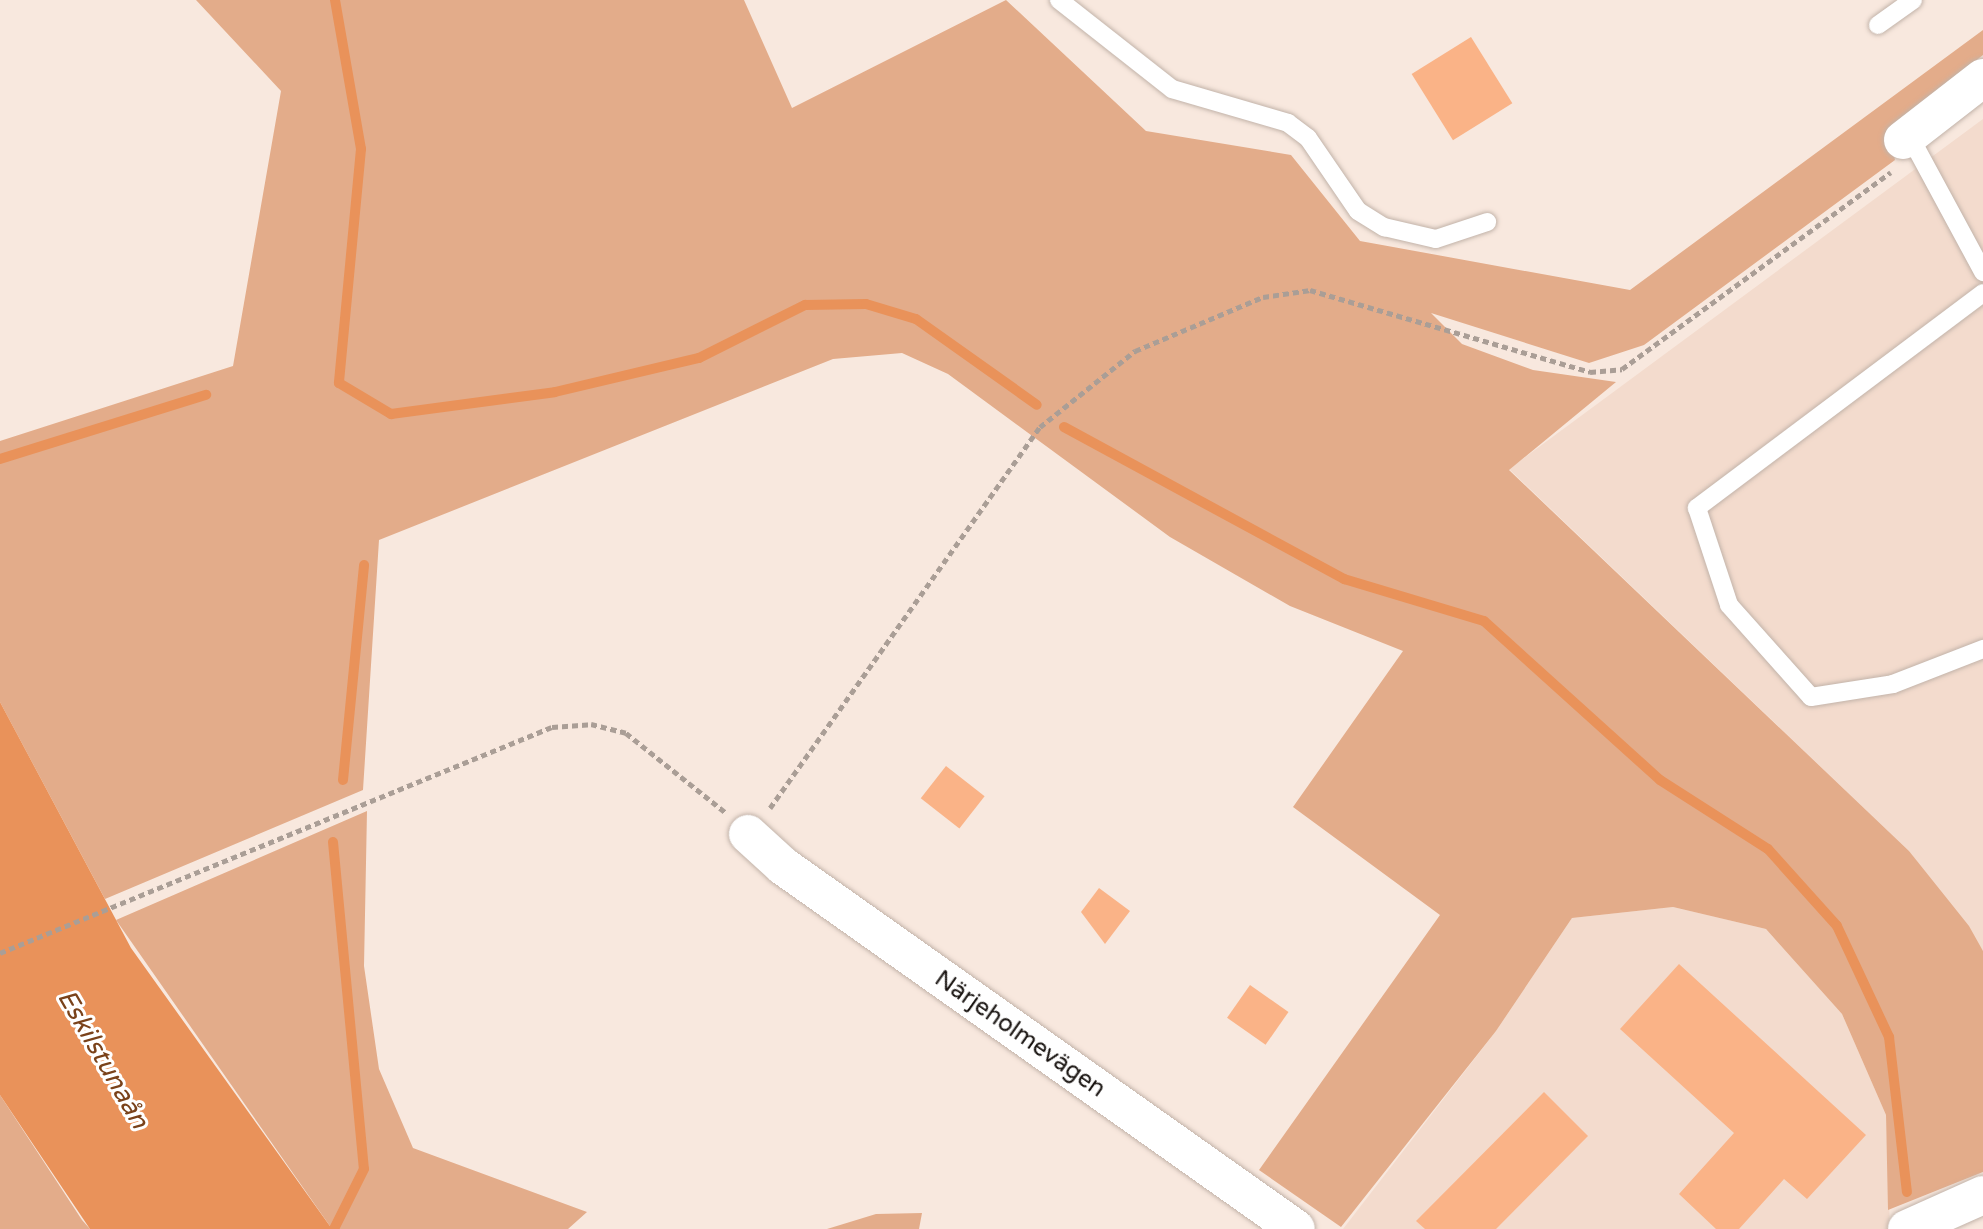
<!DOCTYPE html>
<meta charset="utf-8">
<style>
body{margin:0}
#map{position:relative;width:1983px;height:1229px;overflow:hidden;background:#f8e8de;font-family:"Varela Round",sans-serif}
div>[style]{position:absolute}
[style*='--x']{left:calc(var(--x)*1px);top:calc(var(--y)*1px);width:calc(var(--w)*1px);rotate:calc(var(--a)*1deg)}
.built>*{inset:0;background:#f3dbcd}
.green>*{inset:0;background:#e3ac8a}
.water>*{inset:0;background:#e9925a}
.stream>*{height:10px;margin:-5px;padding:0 5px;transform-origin:5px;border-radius:5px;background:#e9925a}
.building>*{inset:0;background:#fab387;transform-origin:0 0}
.path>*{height:5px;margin-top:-2.5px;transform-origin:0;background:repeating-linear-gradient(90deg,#aa9e96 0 6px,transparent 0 10px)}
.roads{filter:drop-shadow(0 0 2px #c2b3a9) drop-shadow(0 0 2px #c2b3a9)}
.lane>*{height:18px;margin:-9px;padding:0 9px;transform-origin:9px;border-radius:9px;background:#fff}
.street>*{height:38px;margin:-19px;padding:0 19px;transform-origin:19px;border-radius:19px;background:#fff}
span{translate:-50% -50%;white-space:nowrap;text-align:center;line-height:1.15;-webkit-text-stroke:6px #fff;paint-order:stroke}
.street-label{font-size:24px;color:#191411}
.water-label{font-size:26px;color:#7a421a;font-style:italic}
</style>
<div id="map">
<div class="built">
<i style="clip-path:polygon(1983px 119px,1983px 951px,1909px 851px,1509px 469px)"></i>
<i style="clip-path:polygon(1673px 907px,1766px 929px,1842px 1014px,1886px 1115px,1890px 1229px,1343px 1229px,1496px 1031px,1572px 918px)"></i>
</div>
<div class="green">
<i style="clip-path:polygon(196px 0,744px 0,792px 108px,1006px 0,1146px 131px,1291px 155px,1360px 241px,1630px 290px,1983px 30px,1983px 55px,1888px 130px,1895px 160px,1644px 345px,1589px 363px,1431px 313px,1462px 344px,1533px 370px,1616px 382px,1509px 470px,1909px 851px,1969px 926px,1983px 951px,1983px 1172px,1888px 1210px,1886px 1115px,1842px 1014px,1766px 929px,1673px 907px,1572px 918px,1496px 1031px,1341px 1227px,1259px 1170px,1440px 915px,1293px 807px,1403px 651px,1290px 606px,1170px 537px,948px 374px,902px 353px,833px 359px,379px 540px,363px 790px,105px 899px,0 702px,0 441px,233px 366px,281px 91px)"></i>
<i style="clip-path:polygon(367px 811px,364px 966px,379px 1069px,413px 1148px,587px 1212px,568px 1229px,332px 1229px,116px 920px)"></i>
<i style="clip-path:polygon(0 1095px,82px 1220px,90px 1229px,0 1229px)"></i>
<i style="clip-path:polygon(922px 1213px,919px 1229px,827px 1229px,876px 1214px)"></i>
</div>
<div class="water">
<i style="clip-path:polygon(0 702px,131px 948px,332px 1229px,90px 1229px,0 1095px)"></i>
</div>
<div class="stream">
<i style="--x:335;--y:0;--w:151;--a:80.1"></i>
<i style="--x:361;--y:149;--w:235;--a:95.4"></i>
<i style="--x:339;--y:383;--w:61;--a:30.8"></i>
<i style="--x:391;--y:414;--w:165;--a:-7.6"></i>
<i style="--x:555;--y:392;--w:148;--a:-13.3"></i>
<i style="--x:699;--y:358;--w:119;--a:-26.6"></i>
<i style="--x:805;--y:305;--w:61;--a:-0.9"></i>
<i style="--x:866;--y:304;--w:52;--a:16.7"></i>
<i style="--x:916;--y:319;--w:148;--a:35.4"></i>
<i style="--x:1064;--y:427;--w:319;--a:28.5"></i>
<i style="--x:1344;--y:579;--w:146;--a:16.7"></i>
<i style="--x:1484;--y:621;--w:237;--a:42.1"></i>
<i style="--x:1660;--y:780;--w:128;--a:32.6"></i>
<i style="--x:1768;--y:849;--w:103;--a:48.1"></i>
<i style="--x:1837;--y:926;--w:123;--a:64.9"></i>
<i style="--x:1889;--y:1037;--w:156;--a:83.4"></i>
<i style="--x:0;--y:459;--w:216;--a:-17.3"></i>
<i style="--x:343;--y:780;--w:216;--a:-84.4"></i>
<i style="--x:333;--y:842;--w:328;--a:84.6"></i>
<i style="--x:364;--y:1169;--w:67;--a:116.6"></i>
</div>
<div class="building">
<i style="left:1471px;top:37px;width:78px;height:70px;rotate:58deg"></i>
<i style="left:946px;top:766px;width:49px;height:41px;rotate:38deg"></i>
<i style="clip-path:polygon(1099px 888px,1130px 911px,1105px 944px,1081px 912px)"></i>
<i style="clip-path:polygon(1679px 964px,1866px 1135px,1807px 1199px,1784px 1179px,1739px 1229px,1716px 1229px,1679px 1194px,1734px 1133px,1620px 1029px)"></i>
<i style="left:1250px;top:985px;width:47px;height:40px;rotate:35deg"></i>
<i style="clip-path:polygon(1544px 1092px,1588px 1136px,1496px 1229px,1425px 1229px,1416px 1221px)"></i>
</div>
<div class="path">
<i style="--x:770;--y:808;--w:467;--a:-54.7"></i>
<i style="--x:1040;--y:427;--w:122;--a:-38.7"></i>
<i style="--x:1135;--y:351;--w:139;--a:-22.9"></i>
<i style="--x:1263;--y:297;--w:48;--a:-8.5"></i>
<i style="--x:1310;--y:290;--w:292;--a:16.3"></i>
<i style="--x:1590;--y:372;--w:32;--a:-5"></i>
<i style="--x:1622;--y:369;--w:333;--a:-36.2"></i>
<i style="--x:0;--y:953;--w:596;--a:-22.27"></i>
<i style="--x:552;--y:727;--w:39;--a:-4"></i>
<i style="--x:591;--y:724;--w:36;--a:14"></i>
<i style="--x:626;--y:733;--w:127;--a:38.6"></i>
</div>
<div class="roads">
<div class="lane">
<i style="--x:1059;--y:0;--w:144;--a:38.2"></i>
<i style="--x:1172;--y:89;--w:121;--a:16.3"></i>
<i style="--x:1288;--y:123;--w:25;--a:37"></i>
<i style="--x:1308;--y:138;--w:88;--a:55.6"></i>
<i style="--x:1358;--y:211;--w:31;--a:32"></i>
<i style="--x:1384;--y:227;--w:53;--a:13"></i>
<i style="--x:1436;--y:239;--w:54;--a:-18.4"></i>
<i style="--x:1878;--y:25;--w:43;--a:-35.5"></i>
<i style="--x:1909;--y:135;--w:156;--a:61.6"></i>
<i style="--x:1983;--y:293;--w:358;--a:143.1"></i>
<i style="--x:1697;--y:508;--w:102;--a:71.7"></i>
<i style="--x:1729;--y:605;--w:123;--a:48.3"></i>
<i style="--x:1811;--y:697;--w:83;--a:-9"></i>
<i style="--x:1893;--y:684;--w:97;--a:-21.3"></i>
</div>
<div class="street">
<i style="--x:1903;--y:140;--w:101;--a:-37.8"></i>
<i style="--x:748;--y:834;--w:47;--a:42.4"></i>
<i style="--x:783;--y:866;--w:628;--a:35.28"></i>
<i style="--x:1907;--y:1229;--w:83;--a:-24.1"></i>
</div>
</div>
<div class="street-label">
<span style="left:1020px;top:1034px;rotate:35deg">Närjeholmevägen</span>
</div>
<div class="water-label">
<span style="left:103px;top:1059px;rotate:60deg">Eskilstunaån</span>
</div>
</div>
